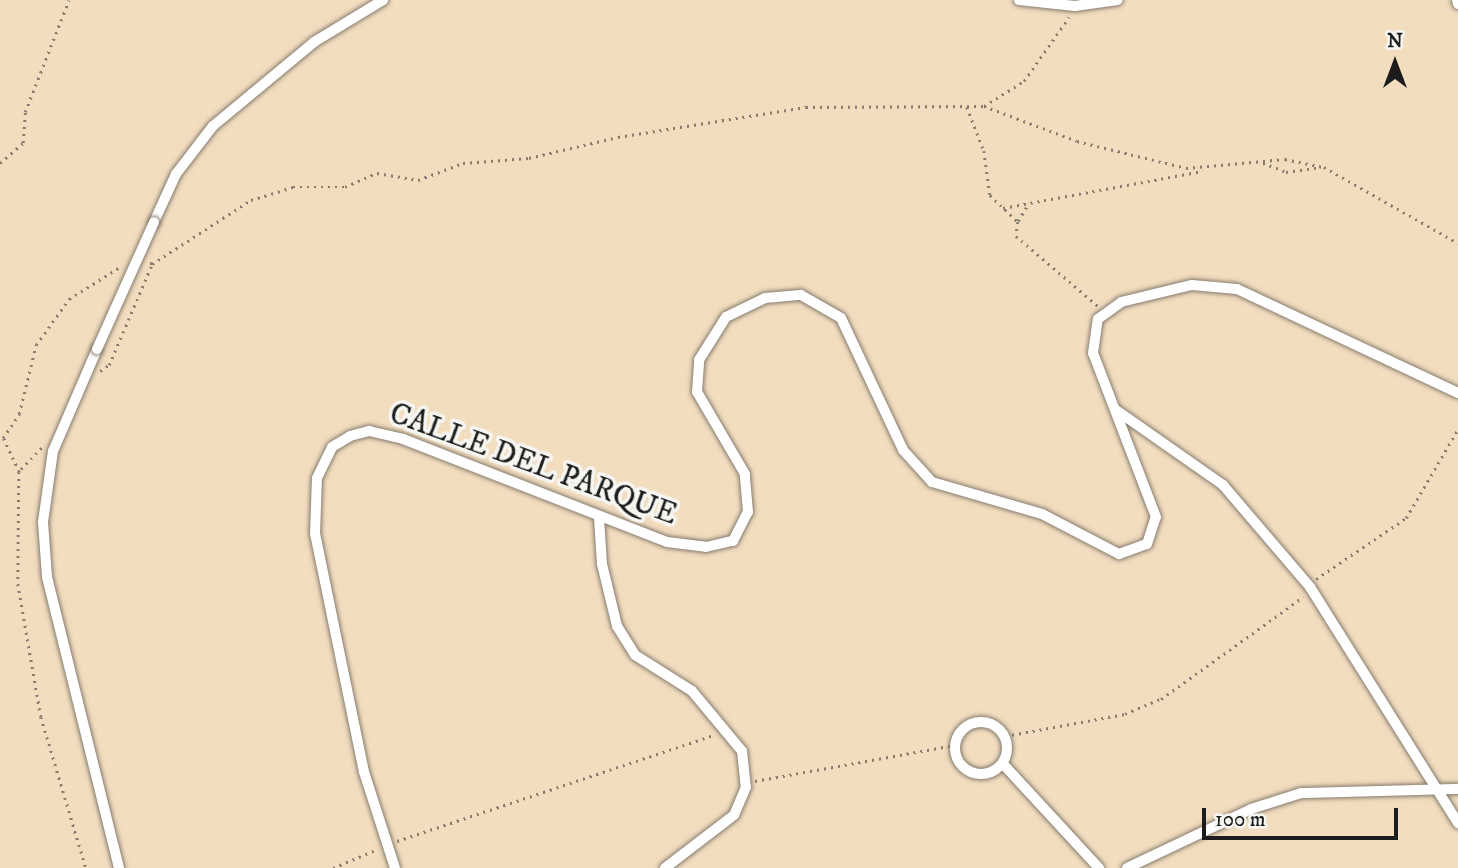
<!DOCTYPE html>
<style>
body{margin:0}
#map{position:relative;width:1458px;height:868px;overflow:hidden;background:#f2ddbf;font-family:"IM FELL DW Pica",serif}
div>[style]{position:absolute}
[style*='--x']{left:calc(var(--x)*1px);top:calc(var(--y)*1px);width:calc(var(--w)*1px);rotate:calc(var(--a)*1deg)}
.path>*{height:2.5px;margin-top:-1.25px;transform-origin:0;background:repeating-linear-gradient(90deg,#877c6e 0 2px,transparent 0 7px)}
.roads{filter:drop-shadow(0 0 2px #877c6e) drop-shadow(0 0 2px #877c6e)}
.minor>*{height:10px;margin:-5px;padding:0 5px;transform-origin:5px;border-radius:5px;background:#fff}
.minor>.ring{margin:-5px;padding:0;box-sizing:content-box;background:none;border:10px solid #fff;border-radius:50%}
.bridges{filter:drop-shadow(0 0 2px #877c6e) drop-shadow(0 0 2px #877c6e)}
.minor-bridge>*{height:10px;margin:-5px;padding:0 5px;transform-origin:5px;border-radius:5px;background:#fff}
span{translate:-50% -50%;white-space:nowrap;text-align:center;line-height:1.15;-webkit-text-stroke:7px #f6f6f2;paint-order:stroke}
.street-label{font-size:30px;color:#1c1c1c}
.north{position:absolute;left:1360px;top:28px;width:70px;height:70px;-webkit-text-stroke:5px #f6f6f2;paint-order:stroke;rotate:0deg;font-size:19px;font-weight:700;line-height:28px;text-align:center;color:#1c1c1c}
.north::after{content:'';display:block;margin:auto;width:24px;height:32px;background:#1c1c1c;clip-path:polygon(50% 0,100% 100%,50% 72%,0 100%)}
.scale{position:absolute;left:1202px;top:808px;width:196px;height:32px;box-sizing:border-box;border:4px solid #1c1c1c;border-top:0;padding-left:9px;font-size:21px;line-height:24px;white-space:nowrap;color:#1c1c1c;-webkit-text-stroke:5px #f6f6f2;paint-order:stroke}
</style>
<div id="map">
<div class="path">
<i style="--x:984;--y:106;--w:99;--a:20.6"></i>
<i style="--x:1077;--y:141;--w:112;--a:13.9"></i>
<i style="--x:1186;--y:168;--w:99;--a:-5.2"></i>
<i style="--x:1285;--y:159;--w:40;--a:12"></i>
<i style="--x:1324;--y:167;--w:154;--a:29.6"></i>
<i style="--x:967;--y:107;--w:47;--a:68.9"></i>
<i style="--x:984;--y:151;--w:44;--a:82.2"></i>
<i style="--x:990;--y:195;--w:39;--a:44"></i>
<i style="--x:1018;--y:222;--w:14;--a:98"></i>
<i style="--x:1016;--y:236;--w:108;--a:40.5"></i>
<i style="--x:0;--y:163;--w:30;--a:-41"></i>
<i style="--x:23;--y:143;--w:31;--a:-86"></i>
<i style="--x:25;--y:112;--w:120;--a:-68.6"></i>
<i style="--x:1263;--y:163;--w:25;--a:21"></i>
<i style="--x:1286;--y:172;--w:35;--a:-8"></i>
<i style="--x:1003;--y:208;--w:203;--a:-10.5"></i>
<i style="--x:1018;--y:221;--w:21;--a:-59"></i>
<i style="--x:152;--y:264;--w:118;--a:-32.9"></i>
<i style="--x:251;--y:200;--w:44;--a:-17.2"></i>
<i style="--x:293;--y:187;--w:52;--a:0"></i>
<i style="--x:345;--y:187;--w:35;--a:-24"></i>
<i style="--x:377;--y:173;--w:42;--a:9.7"></i>
<i style="--x:418;--y:180;--w:48;--a:-20.7"></i>
<i style="--x:463;--y:163;--w:66;--a:-4.3"></i>
<i style="--x:529;--y:158;--w:91;--a:-13.3"></i>
<i style="--x:618;--y:137;--w:190;--a:-9.1"></i>
<i style="--x:806;--y:107;--w:178;--a:-0.3"></i>
<i style="--x:984;--y:106;--w:47;--a:-32"></i>
<i style="--x:1024;--y:81;--w:78;--a:-54.9"></i>
<i style="--x:100;--y:371;--w:11;--a:-34"></i>
<i style="--x:109;--y:365;--w:110;--a:-66.9"></i>
<i style="--x:152;--y:264;--w:6;--a:-162"></i>
<i style="--x:42;--y:448;--w:33;--a:134"></i>
<i style="--x:19;--y:472;--w:38;--a:-115"></i>
<i style="--x:3;--y:438;--w:29;--a:-56"></i>
<i style="--x:19;--y:414;--w:71;--a:-76.2"></i>
<i style="--x:36;--y:345;--w:57;--a:-54.3"></i>
<i style="--x:69;--y:299;--w:60;--a:-32.1"></i>
<i style="--x:19;--y:472;--w:112;--a:90.5"></i>
<i style="--x:18;--y:584;--w:135;--a:80.2"></i>
<i style="--x:41;--y:717;--w:158;--a:73.4"></i>
<i style="--x:1316;--y:579;--w:109;--a:-34.1"></i>
<i style="--x:1406;--y:518;--w:103;--a:-59.7"></i>
<i style="--x:1005;--y:736;--w:122;--a:-10.4"></i>
<i style="--x:1125;--y:714;--w:39;--a:-23"></i>
<i style="--x:1161;--y:699;--w:175;--a:-35.7"></i>
<i style="--x:755;--y:781;--w:203;--a:-10.2"></i>
<i style="--x:397;--y:841;--w:333;--a:-18.5"></i>
<i style="--x:333;--y:868;--w:49;--a:-22.9"></i>
</div>
<div class="roads">
<div class="minor">
<i style="--x:1019;--y:0;--w:56;--a:6.1"></i>
<i style="--x:1075;--y:6;--w:43;--a:-7.9"></i>
<i style="--x:1457;--y:0;--w:4;--a:76"></i>
<i style="--x:154;--y:222;--w:53;--a:-65.4"></i>
<i style="--x:176;--y:174;--w:61;--a:-52.4"></i>
<i style="--x:213;--y:126;--w:131;--a:-39.7"></i>
<i style="--x:314;--y:42;--w:81;--a:-31.3"></i>
<i style="--x:97;--y:349;--w:111;--a:113.3"></i>
<i style="--x:53;--y:451;--w:72;--a:98"></i>
<i style="--x:43;--y:522;--w:55;--a:85.8"></i>
<i style="--x:47;--y:577;--w:300;--a:76.1"></i>
<i style="--x:1116;--y:410;--w:131;--a:35"></i>
<i style="--x:1223;--y:485;--w:134;--a:49.5"></i>
<i style="--x:1310;--y:587;--w:279;--a:57.9"></i>
<i style="--x:599;--y:518;--w:46;--a:86.3"></i>
<i style="--x:602;--y:564;--w:64;--a:76.4"></i>
<i style="--x:617;--y:626;--w:34;--a:58"></i>
<i style="--x:635;--y:655;--w:67;--a:32.3"></i>
<i style="--x:692;--y:691;--w:78;--a:50.2"></i>
<i style="--x:742;--y:751;--w:36;--a:84"></i>
<i style="--x:746;--y:787;--w:30;--a:113"></i>
<i style="--x:734;--y:815;--w:87;--a:142.5"></i>
<i class="ring" style="left:955px;top:722px;width:42px;height:42px"></i>
<i style="--x:1003;--y:764;--w:142;--a:47.3"></i>
<i style="--x:395;--y:868;--w:101;--a:-107.9"></i>
<i style="--x:364;--y:772;--w:243;--a:-101.6"></i>
<i style="--x:315;--y:534;--w:56;--a:-88"></i>
<i style="--x:317;--y:478;--w:34;--a:-64"></i>
<i style="--x:332;--y:447;--w:21;--a:-31"></i>
<i style="--x:350;--y:436;--w:20;--a:-15"></i>
<i style="--x:369;--y:431;--w:35;--a:13"></i>
<i style="--x:403;--y:439;--w:283;--a:21.3"></i>
<i style="--x:667;--y:542;--w:39;--a:7"></i>
<i style="--x:706;--y:547;--w:28;--a:-13"></i>
<i style="--x:733;--y:541;--w:33;--a:-63"></i>
<i style="--x:748;--y:512;--w:38;--a:-95"></i>
<i style="--x:745;--y:474;--w:95;--a:-120.3"></i>
<i style="--x:697;--y:392;--w:32;--a:-86"></i>
<i style="--x:699;--y:360;--w:51;--a:-57.9"></i>
<i style="--x:726;--y:317;--w:43;--a:-26"></i>
<i style="--x:765;--y:298;--w:36;--a:-5"></i>
<i style="--x:801;--y:295;--w:46;--a:29.9"></i>
<i style="--x:841;--y:318;--w:146;--a:64.8"></i>
<i style="--x:903;--y:450;--w:43;--a:47.8"></i>
<i style="--x:932;--y:482;--w:115;--a:16.2"></i>
<i style="--x:1042;--y:514;--w:87;--a:27.5"></i>
<i style="--x:1119;--y:554;--w:30;--a:-20"></i>
<i style="--x:1147;--y:544;--w:28;--a:-72"></i>
<i style="--x:1156;--y:517;--w:176;--a:-111"></i>
<i style="--x:1093;--y:353;--w:34;--a:-82"></i>
<i style="--x:1098;--y:319;--w:29;--a:-36"></i>
<i style="--x:1121;--y:302;--w:73;--a:-13.5"></i>
<i style="--x:1192;--y:285;--w:45;--a:5.1"></i>
<i style="--x:1237;--y:289;--w:244;--a:25.2"></i>
<i style="--x:1127;--y:868;--w:137;--a:-25.4"></i>
<i style="--x:1251;--y:809;--w:52;--a:-17.7"></i>
<i style="--x:1301;--y:793;--w:157;--a:-1.5"></i>
</div>
</div>
<div class="bridges">
<div class="minor-bridge">
<i style="--x:97;--y:349;--w:139;--a:-65.8"></i>
</div>
</div>
<div class="street-label">
<span style="left:533px;top:465px;rotate:20deg">CALLE DEL PARQUE</span>
</div>
<div class="north">N</div>
<div class="scale">100 m</div>
</div>
